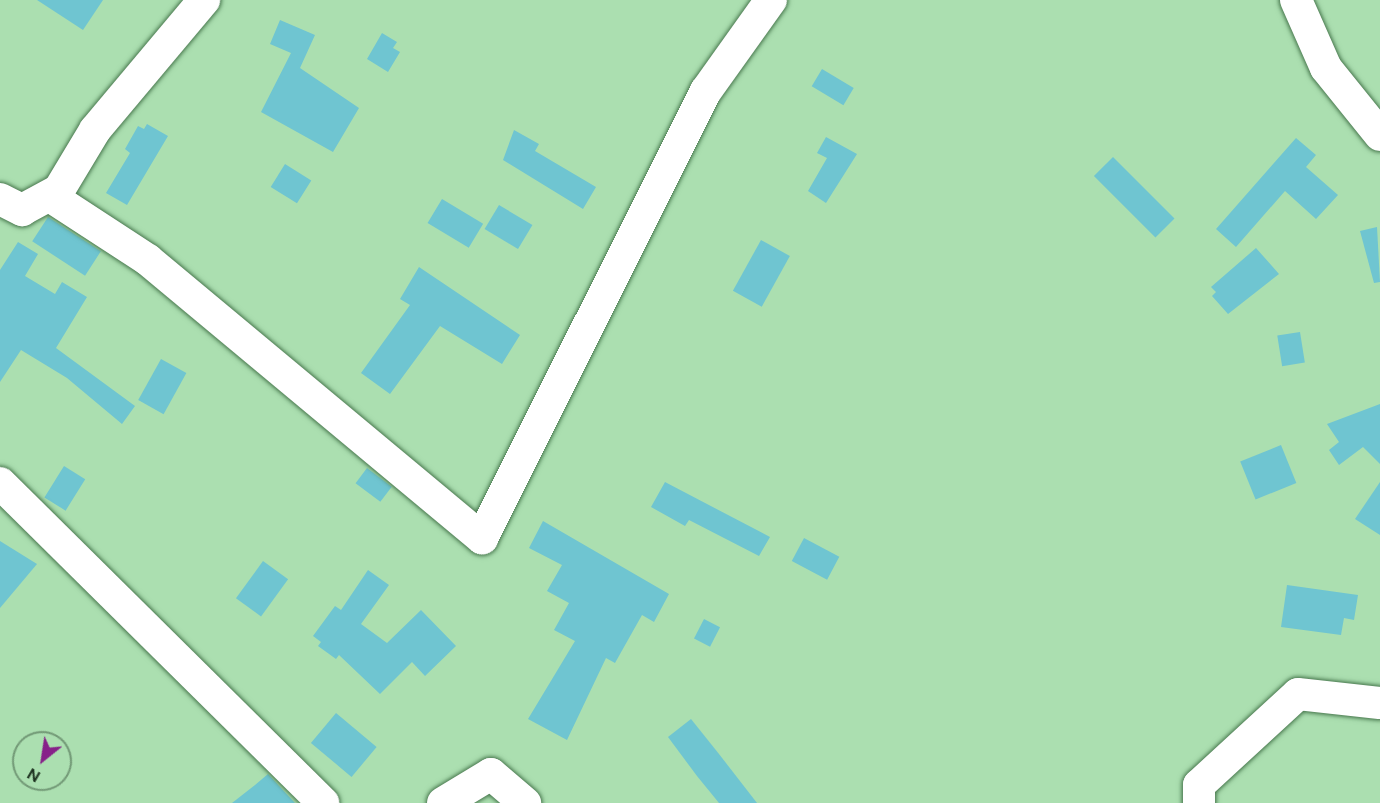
<!DOCTYPE html>
<style>
body{margin:0}
#map{position:relative;width:1380px;height:803px;overflow:hidden;background:#abdfb0;font-family:"DM Sans",sans-serif}
div>[style]{position:absolute}
[style*='--x']{left:calc(var(--x)*1px);top:calc(var(--y)*1px);width:calc(var(--w)*1px);rotate:calc(var(--a)*1deg)}
.building>*{inset:0;background:#6fc5d1;transform-origin:0 0}
.roads{filter:drop-shadow(0 0 2px #48784e) drop-shadow(0 0 2px #48784e)}
.minor>*{height:32px;margin:-16px;padding:0 16px;transform-origin:16px;border-radius:16px;background:#fff}
span{translate:-50% -50%;white-space:nowrap;text-align:center;line-height:1.15;-webkit-text-stroke:6px #abdfb0;paint-order:stroke}
.north{position:absolute;left:12px;top:731px;width:60px;height:60px;box-sizing:border-box;background:#abdfb0;border:2px solid #729976;border-radius:50%;rotate:210deg;font-size:16px;font-weight:700;line-height:24px;text-align:center;color:#1c301e}
.north::after{content:'';display:block;margin:auto;width:21px;height:27px;background:#872189;clip-path:polygon(50% 0,100% 100%,50% 72%,0 100%)}
</style>
<div id="map">
<div class="building">
<i style="clip-path:polygon(37px 0,103px 0,83px 30px)"></i>
<i style="clip-path:polygon(280px 20px,315px 35px,300px 68px,359px 108px,333px 152px,261px 112px,291px 53px,270px 44px)"></i>
<i style="clip-path:polygon(382px 33px,397px 42px,393px 48px,400px 52px,388px 72px,367px 59px)"></i>
<i style="left:822px;top:69px;width:37px;height:20px;rotate:31deg"></i>
<i style="clip-path:polygon(147px 124px,168px 136px,127px 205px,106px 193px,130px 153px,125px 149px,138px 126px,144px 129px)"></i>
<i style="clip-path:polygon(514px 130px,539px 144px,535px 151px,596px 187px,583px 209px,503px 160px)"></i>
<i style="clip-path:polygon(826px 137px,857px 154px,826px 203px,808px 191px,827px 158px,817px 153px)"></i>
<i style="clip-path:polygon(1296px 138px,1316px 155px,1306px 167px,1338px 195px,1316px 219px,1285px 191px,1236px 247px,1216px 229px)"></i>
<i style="left:1113px;top:157px;width:87px;height:27px;rotate:45deg"></i>
<i style="left:285px;top:164px;width:31px;height:27px;rotate:32deg"></i>
<i style="left:442px;top:199px;width:48px;height:28px;rotate:31deg"></i>
<i style="left:499px;top:205px;width:39px;height:28px;rotate:31deg"></i>
<i style="left:48px;top:217px;width:63px;height:29px;rotate:33deg"></i>
<i style="clip-path:polygon(1377px 227px,1380px 282px,1374px 283px,1360px 231px)"></i>
<i style="left:761px;top:240px;width:33px;height:58px;rotate:29deg"></i>
<i style="clip-path:polygon(18px 242px,38px 254px,25px 276px,55px 294px,62px 282px,87px 297px,56px 348px,135px 406px,122px 424px,67px 378px,21px 350px,0 382px,0 270px)"></i>
<i style="clip-path:polygon(1256px 248px,1279px 274px,1228px 314px,1212px 296px,1216px 292px,1211px 287px)"></i>
<i style="clip-path:polygon(419px 267px,520px 335px,502px 364px,440px 326px,390px 394px,361px 373px,410px 305px,400px 299px)"></i>
<i style="left:1300px;top:332px;width:31px;height:23px;rotate:81deg"></i>
<i style="left:161px;top:359px;width:29px;height:47px;rotate:29deg"></i>
<i style="clip-path:polygon(1380px 404px,1380px 464px,1363px 447px,1339px 465px,1329px 450px,1339px 442px,1327px 424px)"></i>
<i style="left:1281px;top:445px;width:41px;height:44px;rotate:68deg"></i>
<i style="left:64px;top:466px;width:25px;height:37px;rotate:32deg"></i>
<i style="left:367px;top:468px;width:31px;height:19px;rotate:37deg"></i>
<i style="clip-path:polygon(665px 482px,770px 537px,759px 556px,689px 520px,685px 526px,651px 507px)"></i>
<i style="clip-path:polygon(1380px 482px,1380px 535px,1355px 519px)"></i>
<i style="clip-path:polygon(543px 521px,669px 594px,654px 622px,642px 615px,615px 663px,606px 658px,567px 740px,528px 719px,575px 641px,554px 630px,569px 603px,547px 591px,562px 565px,529px 548px)"></i>
<i style="left:804px;top:538px;width:40px;height:26px;rotate:28deg"></i>
<i style="clip-path:polygon(0 541px,37px 564px,0 608px)"></i>
<i style="left:263px;top:561px;width:31px;height:46px;rotate:36deg"></i>
<i style="clip-path:polygon(368px 570px,389px 585px,361px 624px,387px 643px,421px 610px,456px 646px,425px 676px,412px 662px,380px 694px,339px 655px,336px 659px,318px 646px,321px 642px,313px 636px,335px 606px,341px 610px)"></i>
<i style="clip-path:polygon(1287px 585px,1358px 595px,1354px 620px,1344px 618px,1341px 635px,1281px 627px)"></i>
<i style="left:704px;top:619px;width:18px;height:22px;rotate:27deg"></i>
<i style="left:336px;top:713px;width:53px;height:39px;rotate:40deg"></i>
<i style="clip-path:polygon(691px 719px,719px 754px,757px 803px,719px 803px,697px 776px,668px 737px)"></i>
<i style="clip-path:polygon(268px 774px,295px 803px,232px 803px,255px 785px)"></i>
</div>
<div class="roads">
<div class="minor">
<i style="--x:1296;--y:0;--w:74;--a:66.2"></i>
<i style="--x:1326;--y:68;--w:86;--a:51.1"></i>
<i style="--x:50;--y:196;--w:117;--a:33.1"></i>
<i style="--x:148;--y:260;--w:435;--a:39.8"></i>
<i style="--x:482;--y:538;--w:500;--a:-63.4"></i>
<i style="--x:706;--y:91;--w:112;--a:-54.5"></i>
<i style="--x:0;--y:199;--w:25;--a:27"></i>
<i style="--x:22;--y:210;--w:42;--a:-28.4"></i>
<i style="--x:59;--y:190;--w:70;--a:-59"></i>
<i style="--x:95;--y:130;--w:170;--a:-50"></i>
<i style="--x:0;--y:483;--w:455;--a:44.7"></i>
<i style="--x:443;--y:803;--w:56;--a:-31.1"></i>
<i style="--x:491;--y:774;--w:45;--a:40.5"></i>
<i style="--x:1199;--y:803;--w:18;--a:-90"></i>
<i style="--x:1199;--y:785;--w:134;--a:-42.6"></i>
<i style="--x:1298;--y:694;--w:82;--a:6.3"></i>
</div>
</div>
<div class="north">N</div>
</div>
